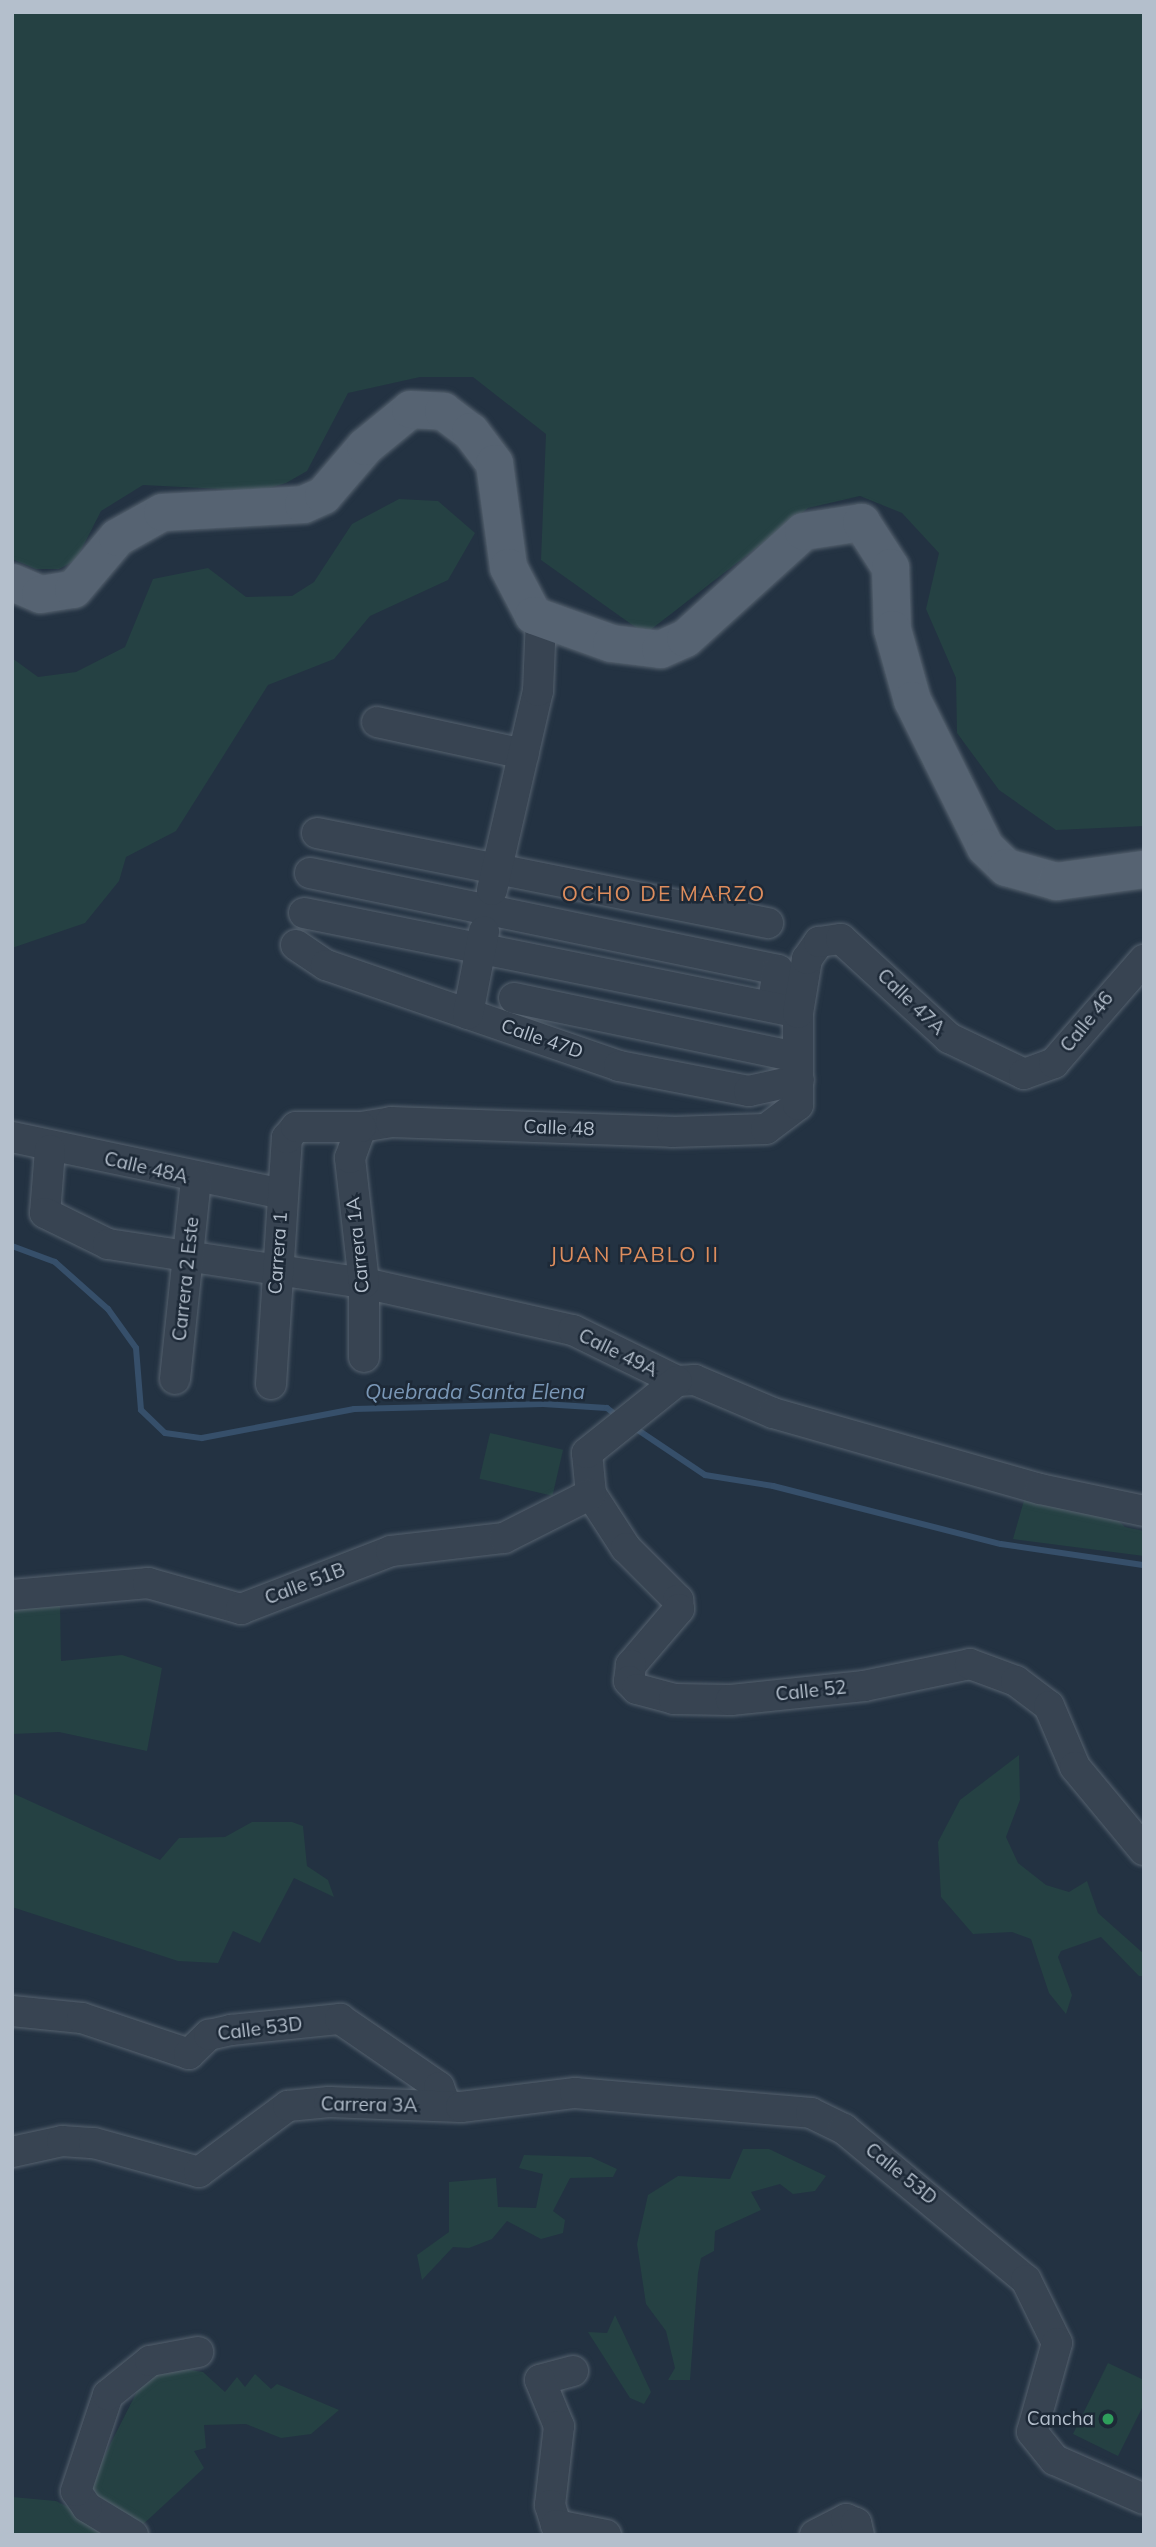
<!DOCTYPE html>
<style>
body{margin:0}
#map{position:relative;width:1156px;height:2547px;overflow:hidden;background:#233242;font-family:Mulish,sans-serif}
div>[style]{position:absolute}
[style*='--x']{left:calc(var(--x)*1px);top:calc(var(--y)*1px);width:calc(var(--w)*1px);rotate:calc(var(--a)*1deg)}
.green>*{inset:0;background:#254143;transform-origin:0 0}
.stream>*{height:6px;margin:-3px;padding:0 3px;transform-origin:3px;border-radius:3px;background:#364f6a}
.roads{filter:drop-shadow(0 0 2px #56626f) drop-shadow(0 0 2px #56626f)}
.minor>*{height:30px;margin:-15px;padding:0 15px;transform-origin:15px;border-radius:15px;background:#384452}
.major>*{height:37px;margin:-18.5px;padding:0 18.5px;transform-origin:18.5px;border-radius:18.5px;background:#566372}
.dots>*{width:19px;height:19px;translate:-50% -50%;box-sizing:border-box;border:4px solid #1d2937;border-radius:50%}
span{translate:-50% -50%;white-space:nowrap;text-align:center;line-height:1.15;-webkit-text-stroke:5px #1d2937;paint-order:stroke}
.street-label{font-size:19px;color:#b4bfcc}
.poi-label{font-size:19px;color:#b4bfcc}
.right{translate:-100% -50%;text-align:right}
.neighbourhood-label{font-size:21px;color:#de8d5d;letter-spacing:2px}
.water-label{font-size:21px;color:#7a97b6;font-style:italic}
.frame{position:absolute;inset:0;border:14px solid #b4bfcc;pointer-events:none}
</style>
<div id="map">
<div class="green">
<i style="clip-path:polygon(12px 12px,1144px 12px,1144px 826px,1056px 830px,999px 790px,957px 733px,956px 678px,926px 609px,939px 553px,902px 513px,860px 496px,808px 508px,645px 634px,541px 560px,546px 434px,473px 377px,420px 377px,348px 393px,307px 471px,286px 483px,259px 491px,143px 485px,101px 511px,76px 560px,59px 569px,36px 569px,12px 559px)"></i>
<i style="clip-path:polygon(399px 499px,438px 501px,475px 533px,448px 580px,370px 616px,334px 659px,268px 685px,176px 831px,126px 857px,119px 881px,85px 923px,12px 948px,12px 658px,38px 677px,76px 672px,125px 647px,153px 579px,208px 568px,246px 597px,292px 596px,314px 582px,352px 524px)"></i>
<i style="left:490px;top:1433px;width:75px;height:47px;rotate:13deg"></i>
<i style="clip-path:polygon(1025px 1497px,1106px 1508px,1125px 1527px,1144px 1531px,1144px 1556px,1013px 1539px)"></i>
<i style="clip-path:polygon(60px 1602px,61px 1661px,122px 1655px,162px 1668px,147px 1751px,59px 1732px,12px 1734px,12px 1604px)"></i>
<i style="clip-path:polygon(1019px 1755px,1020px 1800px,1006px 1837px,1018px 1863px,1046px 1885px,1069px 1892px,1087px 1881px,1098px 1913px,1144px 1954px,1144px 1976px,1139px 1976px,1101px 1937px,1061px 1951px,1058px 1957px,1072px 1995px,1066px 2014px,1049px 1993px,1031px 1939px,1012px 1932px,973px 1934px,941px 1897px,938px 1842px,960px 1800px)"></i>
<i style="clip-path:polygon(12px 1793px,160px 1860px,179px 1838px,225px 1837px,252px 1822px,292px 1822px,303px 1826px,307px 1866px,328px 1880px,334px 1897px,294px 1878px,260px 1943px,233px 1931px,218px 1963px,178px 1961px,12px 1907px)"></i>
<i style="clip-path:polygon(743px 2149px,769px 2149px,826px 2176px,815px 2191px,793px 2194px,780px 2184px,751px 2192px,761px 2210px,715px 2231px,714px 2251px,701px 2258px,698px 2273px,690px 2380px,668px 2380px,675px 2368px,666px 2331px,646px 2304px,637px 2244px,648px 2195px,678px 2176px,730px 2179px)"></i>
<i style="clip-path:polygon(524px 2155px,591px 2157px,617px 2169px,613px 2177px,570px 2178px,553px 2211px,565px 2220px,563px 2233px,541px 2239px,507px 2221px,492px 2239px,469px 2248px,453px 2247px,422px 2280px,417px 2255px,449px 2232px,449px 2182px,496px 2178px,498px 2207px,536px 2208px,543px 2174px,519px 2168px)"></i>
<i style="clip-path:polygon(615px 2315px,651px 2392px,644px 2404px,630px 2398px,588px 2332px,607px 2333px)"></i>
<i style="clip-path:polygon(1108px 2363px,1144px 2380px,1144px 2404px,1118px 2456px,1073px 2434px)"></i>
<i style="clip-path:polygon(151px 2364px,203px 2372px,225px 2392px,237px 2377px,245px 2387px,255px 2374px,271px 2389px,277px 2384px,339px 2410px,311px 2434px,281px 2438px,246px 2424px,204px 2425px,206px 2448px,194px 2451px,204px 2468px,139px 2528px,85px 2494px)"></i>
<i style="clip-path:polygon(12px 2497px,56px 2501px,124px 2535px,12px 2535px)"></i>
</div>
<div class="stream">
<i style="--x:12;--y:1246;--w:46;--a:20.4"></i>
<i style="--x:55;--y:1262;--w:71;--a:41.6"></i>
<i style="--x:108;--y:1309;--w:48;--a:54.3"></i>
<i style="--x:136;--y:1348;--w:62;--a:85.4"></i>
<i style="--x:141;--y:1410;--w:33;--a:44"></i>
<i style="--x:165;--y:1433;--w:37;--a:8"></i>
<i style="--x:202;--y:1438;--w:155;--a:-10.8"></i>
<i style="--x:354;--y:1409;--w:189;--a:-1.5"></i>
<i style="--x:543;--y:1404;--w:64;--a:3.6"></i>
<i style="--x:607;--y:1408;--w:16;--a:38"></i>
<i style="--x:632;--y:1426;--w:88;--a:33.9"></i>
<i style="--x:705;--y:1475;--w:69;--a:9.2"></i>
<i style="--x:773;--y:1486;--w:235;--a:14.3"></i>
<i style="--x:1001;--y:1544;--w:145;--a:8.4"></i>
</div>
<div class="roads">
<div class="minor">
<i style="--x:377;--y:722;--w:150;--a:12.3"></i>
<i style="--x:317;--y:833;--w:460;--a:11.3"></i>
<i style="--x:310;--y:873;--w:478;--a:11.7"></i>
<i style="--x:778;--y:970;--w:37;--a:99"></i>
<i style="--x:492;--y:890;--w:204;--a:-77"></i>
<i style="--x:538;--y:691;--w:72;--a:-87.6"></i>
<i style="--x:304;--y:913;--w:497;--a:11.4"></i>
<i style="--x:296;--y:945;--w:36;--a:34"></i>
<i style="--x:326;--y:965;--w:310;--a:19"></i>
<i style="--x:619;--y:1066;--w:132;--a:10.9"></i>
<i style="--x:749;--y:1091;--w:51;--a:-12.4"></i>
<i style="--x:514;--y:998;--w:288;--a:11.8"></i>
<i style="--x:468;--y:1014;--w:84;--a:-79"></i>
<i style="--x:12;--y:1137;--w:276;--a:11.9"></i>
<i style="--x:50;--y:1150;--w:63;--a:94.5"></i>
<i style="--x:45;--y:1213;--w:70;--a:26.2"></i>
<i style="--x:108;--y:1244;--w:259;--a:8.7"></i>
<i style="--x:364;--y:1283;--w:214;--a:12.7"></i>
<i style="--x:573;--y:1330;--w:116;--a:26.1"></i>
<i style="--x:677;--y:1381;--w:18;--a:-3"></i>
<i style="--x:695;--y:1380;--w:85;--a:22.9"></i>
<i style="--x:773;--y:1413;--w:278;--a:15.9"></i>
<i style="--x:1040;--y:1489;--w:106;--a:11.9"></i>
<i style="--x:364;--y:1357;--w:74;--a:-90"></i>
<i style="--x:364;--y:1283;--w:126;--a:-96.4"></i>
<i style="--x:350;--y:1158;--w:33;--a:-70"></i>
<i style="--x:361;--y:1127;--w:30;--a:-9"></i>
<i style="--x:391;--y:1122;--w:281;--a:2"></i>
<i style="--x:672;--y:1132;--w:94;--a:-1.8"></i>
<i style="--x:766;--y:1129;--w:40;--a:-37"></i>
<i style="--x:798;--y:1105;--w:92;--a:-90"></i>
<i style="--x:798;--y:1013;--w:55;--a:-80.5"></i>
<i style="--x:807;--y:959;--w:21;--a:-55"></i>
<i style="--x:819;--y:942;--w:22;--a:-8"></i>
<i style="--x:841;--y:939;--w:147;--a:42.5"></i>
<i style="--x:949;--y:1038;--w:83;--a:25.6"></i>
<i style="--x:1024;--y:1074;--w:32;--a:-20"></i>
<i style="--x:1054;--y:1063;--w:137;--a:-48.9"></i>
<i style="--x:175;--y:1379;--w:201;--a:-84"></i>
<i style="--x:271;--y:1384;--w:247;--a:-86.3"></i>
<i style="--x:287;--y:1138;--w:14;--a:-51"></i>
<i style="--x:296;--y:1127;--w:65;--a:0"></i>
<i style="--x:591;--y:1494;--w:64;--a:57.1"></i>
<i style="--x:626;--y:1548;--w:74;--a:45"></i>
<i style="--x:678;--y:1600;--w:9;--a:84"></i>
<i style="--x:679;--y:1609;--w:74;--a:130.6"></i>
<i style="--x:631;--y:1665;--w:16;--a:97"></i>
<i style="--x:629;--y:1681;--w:11;--a:45"></i>
<i style="--x:637;--y:1689;--w:38;--a:15"></i>
<i style="--x:674;--y:1699;--w:57;--a:1"></i>
<i style="--x:731;--y:1700;--w:134;--a:-6"></i>
<i style="--x:864;--y:1686;--w:108;--a:-11.7"></i>
<i style="--x:970;--y:1664;--w:49;--a:20.3"></i>
<i style="--x:1016;--y:1681;--w:41;--a:37.1"></i>
<i style="--x:1049;--y:1706;--w:66;--a:66.9"></i>
<i style="--x:1075;--y:1767;--w:108;--a:50.3"></i>
<i style="--x:591;--y:1494;--w:41;--a:-95.6"></i>
<i style="--x:587;--y:1453;--w:115;--a:-38.7"></i>
<i style="--x:12;--y:1595;--w:137;--a:-5"></i>
<i style="--x:148;--y:1583;--w:97;--a:15.6"></i>
<i style="--x:241;--y:1609;--w:161;--a:-21.1"></i>
<i style="--x:391;--y:1551;--w:114;--a:-6.6"></i>
<i style="--x:504;--y:1538;--w:97;--a:-26.8"></i>
<i style="--x:12;--y:2011;--w:70;--a:5.7"></i>
<i style="--x:82;--y:2018;--w:113;--a:18.6"></i>
<i style="--x:189;--y:2054;--w:28;--a:-44"></i>
<i style="--x:209;--y:2035;--w:23;--a:-13"></i>
<i style="--x:231;--y:2030;--w:110;--a:-5.8"></i>
<i style="--x:340;--y:2019;--w:120;--a:34.5"></i>
<i style="--x:439;--y:2087;--w:20;--a:70"></i>
<i style="--x:12;--y:2152;--w:51;--a:-12.4"></i>
<i style="--x:62;--y:2141;--w:32;--a:4"></i>
<i style="--x:94;--y:2143;--w:109;--a:15.4"></i>
<i style="--x:199;--y:2172;--w:111;--a:-36.6"></i>
<i style="--x:288;--y:2106;--w:41;--a:-5.6"></i>
<i style="--x:329;--y:2102;--w:132;--a:2.2"></i>
<i style="--x:461;--y:2107;--w:115;--a:-7"></i>
<i style="--x:575;--y:2093;--w:237;--a:4.8"></i>
<i style="--x:811;--y:2113;--w:37;--a:26"></i>
<i style="--x:844;--y:2129;--w:236;--a:39.7"></i>
<i style="--x:1026;--y:2280;--w:70;--a:63.8"></i>
<i style="--x:1057;--y:2343;--w:92;--a:105.7"></i>
<i style="--x:1032;--y:2432;--w:36;--a:51"></i>
<i style="--x:1055;--y:2460;--w:97;--a:23.7"></i>
<i style="--x:573;--y:2371;--w:34;--a:165"></i>
<i style="--x:540;--y:2380;--w:50;--a:67.6"></i>
<i style="--x:559;--y:2426;--w:80;--a:96.5"></i>
<i style="--x:550;--y:2505;--w:21;--a:73"></i>
<i style="--x:556;--y:2525;--w:51;--a:11.3"></i>
<i style="--x:133;--y:2535;--w:54;--a:-148.7"></i>
<i style="--x:87;--y:2507;--w:19;--a:-125"></i>
<i style="--x:76;--y:2491;--w:101;--a:-71.6"></i>
<i style="--x:108;--y:2395;--w:54;--a:-39"></i>
<i style="--x:150;--y:2361;--w:49;--a:-10.6"></i>
<i style="--x:815;--y:2535;--w:35;--a:-27"></i>
<i style="--x:846;--y:2519;--w:11;--a:22"></i>
<i style="--x:856;--y:2523;--w:12;--a:76"></i>
</div>
<div class="major">
<i style="--x:12;--y:582;--w:30;--a:23"></i>
<i style="--x:40;--y:594;--w:33;--a:-9"></i>
<i style="--x:73;--y:589;--w:68;--a:-49.8"></i>
<i style="--x:117;--y:537;--w:51;--a:-29.1"></i>
<i style="--x:162;--y:512;--w:141;--a:-3.2"></i>
<i style="--x:303;--y:504;--w:22;--a:-24"></i>
<i style="--x:323;--y:495;--w:65;--a:-49.4"></i>
<i style="--x:365;--y:446;--w:58;--a:-39.4"></i>
<i style="--x:410;--y:409;--w:33;--a:3"></i>
<i style="--x:443;--y:411;--w:34;--a:37"></i>
<i style="--x:470;--y:431;--w:40;--a:53"></i>
<i style="--x:494;--y:463;--w:105;--a:82.3"></i>
<i style="--x:508;--y:567;--w:54;--a:62.5"></i>
<i style="--x:533;--y:615;--w:83;--a:19.7"></i>
<i style="--x:611;--y:643;--w:49;--a:7"></i>
<i style="--x:660;--y:649;--w:27;--a:-24"></i>
<i style="--x:685;--y:638;--w:159;--a:-42.2"></i>
<i style="--x:803;--y:531;--w:59;--a:-8.8"></i>
<i style="--x:861;--y:522;--w:54;--a:57.2"></i>
<i style="--x:890;--y:567;--w:62;--a:88.2"></i>
<i style="--x:892;--y:629;--w:74;--a:74.3"></i>
<i style="--x:912;--y:700;--w:164;--a:63.6"></i>
<i style="--x:985;--y:847;--w:29;--a:44"></i>
<i style="--x:1006;--y:867;--w:52;--a:15.6"></i>
<i style="--x:1056;--y:881;--w:89;--a:-7.8"></i>
</div>
</div>
<div class="dots">
<i style="left:1108px;top:2419px;background:#2e9e5b"></i>
</div>
<div class="street-label">
<span style="left:911px;top:1002px;rotate:44deg">Calle 47A</span>
<span style="left:1087px;top:1022px;rotate:-51deg">Calle 46</span>
<span style="left:542px;top:1039px;rotate:19deg">Calle 47D</span>
<span style="left:559px;top:1128px;rotate:2deg">Calle 48</span>
<span style="left:146px;top:1168px;rotate:13deg">Calle 48A</span>
<span style="left:358px;top:1245px;rotate:-96deg">Carrera 1A</span>
<span style="left:278px;top:1253px;rotate:-86deg">Carrera 1</span>
<span style="left:186px;top:1279px;rotate:-84deg">Carrera 2 Este</span>
<span style="left:618px;top:1353px;rotate:26deg">Calle 49A</span>
<span style="left:305px;top:1584px;rotate:-21deg">Calle 51B</span>
<span style="left:811px;top:1691px;rotate:-6deg">Calle 52</span>
<span style="left:260px;top:2029px;rotate:-7deg">Calle 53D</span>
<span style="left:369px;top:2105px;rotate:1deg">Carrera 3A</span>
<span style="left:901px;top:2174px;rotate:39deg">Calle 53D</span>
</div>
<div class="poi-label">
<span class="right" style="left:1094px;top:2419px">Cancha</span>
</div>
<div class="neighbourhood-label">
<span style="left:664px;top:893px">OCHO DE MARZO</span>
<span style="left:635px;top:1254px">JUAN PABLO II</span>
</div>
<div class="water-label">
<span style="left:475px;top:1391px">Quebrada Santa Elena</span>
</div>
<div class="frame"></div>
</div>
